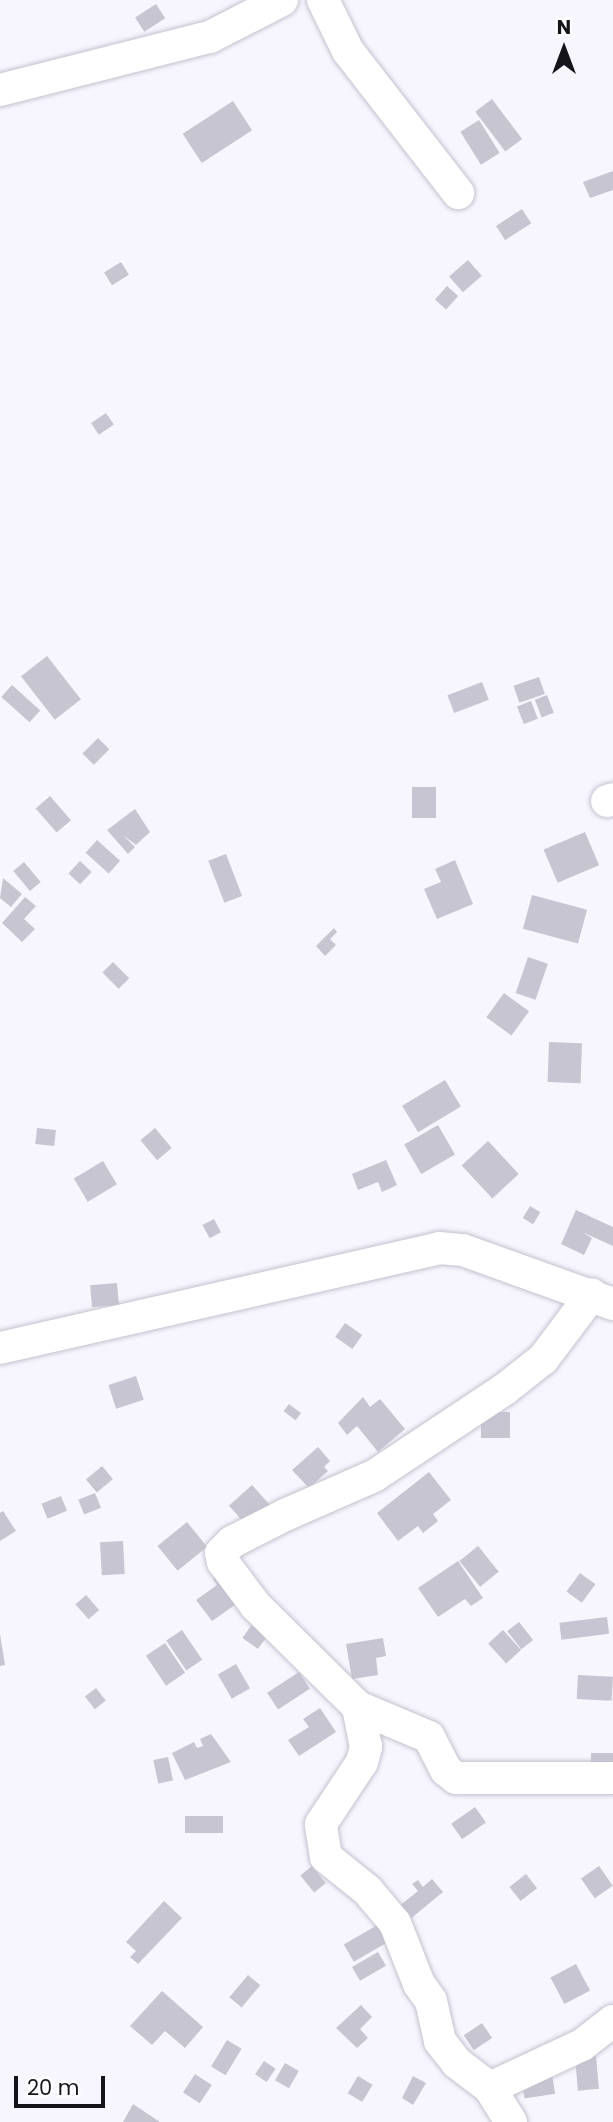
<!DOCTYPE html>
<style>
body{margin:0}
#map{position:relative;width:613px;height:2122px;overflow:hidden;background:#f7f5fe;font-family:Poppins,sans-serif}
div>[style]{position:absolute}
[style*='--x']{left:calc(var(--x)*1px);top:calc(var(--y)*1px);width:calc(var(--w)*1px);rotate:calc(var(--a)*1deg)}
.building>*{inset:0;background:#c8c5d2;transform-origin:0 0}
.roads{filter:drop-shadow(0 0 2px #c4c1ce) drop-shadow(0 0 2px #c4c1ce)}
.minor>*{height:32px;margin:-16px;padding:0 16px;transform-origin:16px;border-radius:16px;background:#fff}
span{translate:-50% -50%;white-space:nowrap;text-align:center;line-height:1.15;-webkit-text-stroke:6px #fff;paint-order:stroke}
.north{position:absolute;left:529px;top:14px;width:70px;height:70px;-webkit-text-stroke:5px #fff;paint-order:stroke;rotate:0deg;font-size:19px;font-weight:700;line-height:28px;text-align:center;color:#151419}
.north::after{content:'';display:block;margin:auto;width:24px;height:32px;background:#151419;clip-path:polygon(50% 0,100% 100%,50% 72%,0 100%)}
.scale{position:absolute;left:14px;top:2076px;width:91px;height:32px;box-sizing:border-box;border:4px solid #151419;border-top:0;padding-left:9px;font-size:21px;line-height:24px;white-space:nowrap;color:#151419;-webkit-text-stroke:5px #fff;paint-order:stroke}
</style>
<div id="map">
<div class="building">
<i style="left:156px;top:4px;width:17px;height:25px;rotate:57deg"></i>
<i style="left:492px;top:99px;width:50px;height:21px;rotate:53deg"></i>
<i style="left:233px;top:101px;width:35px;height:60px;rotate:57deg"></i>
<i style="left:479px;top:120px;width:39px;height:22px;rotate:58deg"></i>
<i style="clip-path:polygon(613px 171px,613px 190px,590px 198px,583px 182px)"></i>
<i style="left:522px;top:209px;width:17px;height:31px;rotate:57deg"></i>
<i style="left:468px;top:260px;width:21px;height:25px;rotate:49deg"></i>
<i style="left:121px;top:262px;width:15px;height:20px;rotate:58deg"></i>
<i style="left:447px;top:286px;width:15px;height:18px;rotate:42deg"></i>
<i style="left:106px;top:413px;width:14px;height:18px;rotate:56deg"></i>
<i style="left:47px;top:656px;width:55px;height:33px;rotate:52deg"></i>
<i style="left:539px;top:677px;width:18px;height:27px;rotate:71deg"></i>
<i style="left:482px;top:682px;width:19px;height:37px;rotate:69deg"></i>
<i style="left:12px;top:685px;width:38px;height:16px;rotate:42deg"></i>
<i style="left:547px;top:695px;width:19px;height:13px;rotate:69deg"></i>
<i style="left:531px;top:701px;width:19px;height:15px;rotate:69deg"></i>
<i style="left:98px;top:738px;width:16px;height:22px;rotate:45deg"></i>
<i style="left:412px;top:787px;width:24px;height:31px"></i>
<i style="left:50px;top:796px;width:32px;height:19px;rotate:49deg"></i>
<i style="clip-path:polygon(135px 809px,150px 832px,136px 845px,123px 835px,135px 847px,128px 854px,107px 830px)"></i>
<i style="left:585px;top:832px;width:36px;height:45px;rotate:67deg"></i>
<i style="left:97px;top:840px;width:31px;height:17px;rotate:42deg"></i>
<i style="left:226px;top:854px;width:45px;height:19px;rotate:69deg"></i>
<i style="clip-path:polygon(455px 860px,473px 904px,437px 919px,424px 889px,441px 882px,435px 869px)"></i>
<i style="left:80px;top:861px;width:16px;height:17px;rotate:43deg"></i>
<i style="left:24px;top:862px;width:26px;height:14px;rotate:50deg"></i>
<i style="clip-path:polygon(3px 878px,22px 894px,11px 907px,0 898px)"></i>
<i style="left:532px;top:895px;width:57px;height:35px;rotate:15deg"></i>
<i style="clip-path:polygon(25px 897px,36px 906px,24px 919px,35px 929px,22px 942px,2px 923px)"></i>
<i style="clip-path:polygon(334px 928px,337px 932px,330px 939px,336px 945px,325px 956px,316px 946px)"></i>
<i style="left:528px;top:957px;width:21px;height:38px;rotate:19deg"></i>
<i style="left:113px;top:962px;width:23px;height:15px;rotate:45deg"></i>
<i style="left:504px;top:993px;width:31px;height:30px;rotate:36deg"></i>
<i style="left:549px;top:1042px;width:33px;height:40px;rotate:2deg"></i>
<i style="left:445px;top:1080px;width:31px;height:50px;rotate:59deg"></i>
<i style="left:438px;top:1125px;width:34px;height:39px;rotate:60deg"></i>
<i style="left:37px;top:1128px;width:19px;height:16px;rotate:6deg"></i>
<i style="left:155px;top:1128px;width:26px;height:19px;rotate:50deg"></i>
<i style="left:488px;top:1141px;width:45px;height:36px;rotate:47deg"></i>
<i style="clip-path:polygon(386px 1160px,397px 1185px,382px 1192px,378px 1182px,358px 1190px,352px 1174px)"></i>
<i style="left:103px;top:1161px;width:27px;height:34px;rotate:59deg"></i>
<i style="left:530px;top:1206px;width:12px;height:14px;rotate:31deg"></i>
<i style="clip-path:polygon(576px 1210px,613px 1227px,613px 1246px,582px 1232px,592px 1238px,584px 1255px,561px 1244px)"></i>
<i style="left:214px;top:1219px;width:15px;height:13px;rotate:62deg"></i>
<i style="left:117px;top:1283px;width:22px;height:27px;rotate:85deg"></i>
<i style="left:345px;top:1323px;width:21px;height:17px;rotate:35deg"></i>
<i style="left:136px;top:1376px;width:25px;height:29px;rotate:72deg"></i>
<i style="clip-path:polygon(363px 1397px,370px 1407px,380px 1399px,405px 1429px,378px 1452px,357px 1426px,347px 1435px,338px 1423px)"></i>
<i style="left:289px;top:1404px;width:15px;height:9px;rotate:37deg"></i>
<i style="left:481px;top:1412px;width:29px;height:26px"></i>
<i style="clip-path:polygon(318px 1447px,330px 1461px,324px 1467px,328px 1471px,309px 1488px,292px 1470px)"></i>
<i style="left:102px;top:1466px;width:17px;height:21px;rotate:50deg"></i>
<i style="clip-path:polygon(429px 1472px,451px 1500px,433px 1514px,438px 1521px,423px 1533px,418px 1526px,398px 1541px,377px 1513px)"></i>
<i style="left:252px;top:1485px;width:28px;height:31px;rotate:48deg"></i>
<i style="left:95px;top:1493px;width:16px;height:18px;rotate:68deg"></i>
<i style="left:61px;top:1496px;width:16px;height:21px;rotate:68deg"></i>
<i style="clip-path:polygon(3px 1511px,16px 1531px,0 1541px,0 1513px)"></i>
<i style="left:187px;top:1522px;width:32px;height:38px;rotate:51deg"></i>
<i style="left:123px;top:1541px;width:33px;height:23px;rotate:87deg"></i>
<i style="left:478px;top:1546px;width:33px;height:24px;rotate:51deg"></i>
<i style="clip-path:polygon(458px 1561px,483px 1598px,471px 1606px,465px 1599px,438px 1617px,418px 1588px)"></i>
<i style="clip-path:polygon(222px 1573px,242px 1600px,212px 1621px,196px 1600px,217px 1585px,213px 1579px)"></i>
<i style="left:580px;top:1573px;width:19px;height:23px;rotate:36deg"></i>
<i style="left:86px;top:1595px;width:20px;height:14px;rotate:49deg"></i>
<i style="left:607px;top:1617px;width:17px;height:48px;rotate:83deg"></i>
<i style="left:255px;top:1620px;width:19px;height:22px;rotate:35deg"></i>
<i style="left:519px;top:1622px;width:23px;height:15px;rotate:52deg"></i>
<i style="left:182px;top:1630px;width:36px;height:19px;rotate:56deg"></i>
<i style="left:503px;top:1630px;width:27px;height:20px;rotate:48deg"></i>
<i style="clip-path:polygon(0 1634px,5px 1665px,0 1666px)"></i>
<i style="clip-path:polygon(383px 1638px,386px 1656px,376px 1658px,378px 1675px,352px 1679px,346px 1644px)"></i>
<i style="left:165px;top:1643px;width:36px;height:23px;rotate:56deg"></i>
<i style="left:236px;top:1664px;width:28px;height:21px;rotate:60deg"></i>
<i style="left:299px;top:1672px;width:20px;height:38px;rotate:57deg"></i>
<i style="left:578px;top:1675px;width:35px;height:24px;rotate:3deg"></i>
<i style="left:96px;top:1688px;width:16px;height:14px;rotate:52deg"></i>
<i style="clip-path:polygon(320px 1708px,336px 1732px,299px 1756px,288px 1740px,309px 1727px,303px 1719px)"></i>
<i style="clip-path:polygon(211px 1734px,231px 1762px,185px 1780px,172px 1753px,194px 1742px,197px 1748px,203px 1746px,200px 1739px)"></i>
<i style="left:613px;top:1753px;width:18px;height:22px;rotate:90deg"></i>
<i style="left:168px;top:1757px;width:24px;height:15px;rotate:78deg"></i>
<i style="left:475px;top:1807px;width:19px;height:29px;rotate:55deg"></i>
<i style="left:223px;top:1816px;width:17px;height:38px;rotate:90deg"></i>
<i style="left:312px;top:1866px;width:22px;height:15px;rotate:51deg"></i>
<i style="left:599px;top:1866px;width:24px;height:22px;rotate:55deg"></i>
<i style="left:526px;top:1874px;width:18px;height:21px;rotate:52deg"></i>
<i style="clip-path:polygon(432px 1879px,443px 1892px,409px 1920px,398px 1907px,418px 1891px,412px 1884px,418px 1880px,423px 1887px)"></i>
<i style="clip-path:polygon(164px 1901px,182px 1918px,138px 1964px,130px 1957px,136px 1951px,126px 1942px)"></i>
<i style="left:381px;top:1923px;width:20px;height:43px;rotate:60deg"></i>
<i style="left:378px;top:1952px;width:16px;height:30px;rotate:60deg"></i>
<i style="left:576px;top:1964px;width:30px;height:29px;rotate:62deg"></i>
<i style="left:248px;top:1975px;width:16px;height:29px;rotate:40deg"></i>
<i style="clip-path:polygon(162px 1991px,203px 2027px,185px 2048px,165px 2031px,152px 2045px,130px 2026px)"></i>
<i style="clip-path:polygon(361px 2005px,372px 2017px,360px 2029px,368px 2038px,357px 2048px,336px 2028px)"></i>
<i style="left:482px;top:2023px;width:18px;height:22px;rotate:56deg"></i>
<i style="left:227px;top:2040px;width:17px;height:31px;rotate:31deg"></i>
<i style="left:596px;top:2056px;width:33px;height:21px;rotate:85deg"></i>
<i style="left:264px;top:2061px;width:14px;height:16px;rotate:34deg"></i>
<i style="left:285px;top:2063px;width:16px;height:20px;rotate:30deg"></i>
<i style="left:195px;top:2074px;width:20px;height:22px;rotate:33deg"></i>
<i style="left:552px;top:2074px;width:20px;height:31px;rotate:81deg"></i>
<i style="left:358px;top:2076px;width:17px;height:20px;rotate:31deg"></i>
<i style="clip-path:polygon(413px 2076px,426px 2083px,413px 2105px,402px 2098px)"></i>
<i style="clip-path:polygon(133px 2104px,160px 2122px,123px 2122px)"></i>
</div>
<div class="roads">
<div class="minor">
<i style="--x:323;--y:0;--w:57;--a:63.9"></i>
<i style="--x:348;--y:51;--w:180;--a:52.2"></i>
<i style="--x:0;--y:90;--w:217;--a:-14.2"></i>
<i style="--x:210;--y:37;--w:81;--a:-27.2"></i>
<i style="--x:607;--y:801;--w:6;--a:-18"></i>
<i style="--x:0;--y:1348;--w:450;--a:-12.8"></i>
<i style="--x:439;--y:1248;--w:24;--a:5"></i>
<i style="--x:463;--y:1250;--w:159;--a:19.8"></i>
<i style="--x:358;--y:1707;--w:77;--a:22.9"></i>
<i style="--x:429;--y:1737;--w:37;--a:63"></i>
<i style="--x:446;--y:1770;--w:13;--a:39"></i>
<i style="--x:456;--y:1778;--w:157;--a:0"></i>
<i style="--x:490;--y:2088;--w:102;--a:-25.1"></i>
<i style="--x:582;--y:2045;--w:39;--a:-38"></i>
<i style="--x:511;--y:2122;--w:40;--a:-122"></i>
<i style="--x:490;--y:2088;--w:41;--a:-142.9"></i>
<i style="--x:457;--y:2063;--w:28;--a:-128"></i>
<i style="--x:440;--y:2041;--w:41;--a:-102.7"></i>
<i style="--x:431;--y:2001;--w:21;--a:-125"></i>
<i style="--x:419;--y:1984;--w:66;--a:-111.5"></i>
<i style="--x:395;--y:1923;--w:43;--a:-130.3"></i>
<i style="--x:367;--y:1890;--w:53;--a:-141.2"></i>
<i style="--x:326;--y:1857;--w:33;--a:-99"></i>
<i style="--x:321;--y:1824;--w:74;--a:-56.5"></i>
<i style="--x:362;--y:1762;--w:16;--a:-75"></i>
<i style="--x:366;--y:1747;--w:41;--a:-101.3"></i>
<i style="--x:358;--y:1707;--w:144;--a:-135.3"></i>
<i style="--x:256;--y:1606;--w:55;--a:-126.9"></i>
<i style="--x:223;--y:1562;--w:9;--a:-103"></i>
<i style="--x:221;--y:1553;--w:16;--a:-45"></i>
<i style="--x:232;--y:1542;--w:59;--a:-27"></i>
<i style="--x:285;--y:1515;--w:97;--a:-23.7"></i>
<i style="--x:374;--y:1476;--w:157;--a:-33.6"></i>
<i style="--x:505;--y:1389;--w:48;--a:-38.3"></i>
<i style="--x:543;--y:1359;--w:81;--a:-53"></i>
</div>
</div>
<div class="north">N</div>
<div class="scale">20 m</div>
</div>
